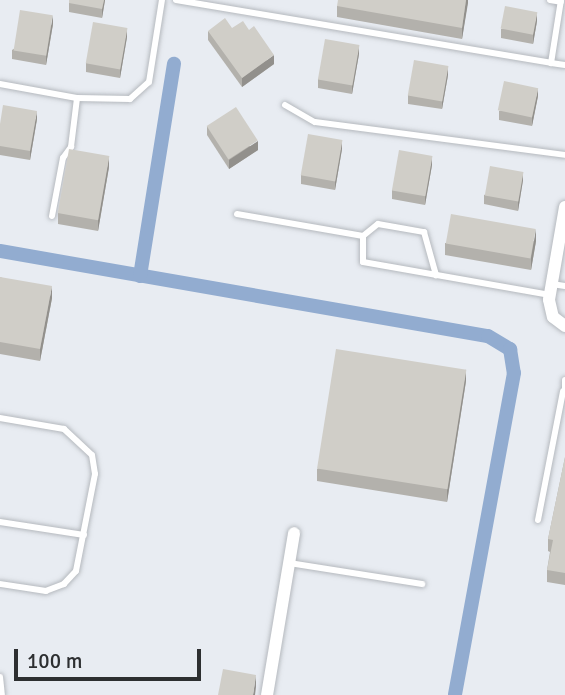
<!DOCTYPE html>
<style>
body{margin:0}
#map{position:relative;width:565px;height:695px;overflow:hidden;background:#e8ecf2;font-family:Signika,sans-serif}
div>[style]{position:absolute}
[style*='--x']{left:calc(var(--x)*1px);top:calc(var(--y)*1px);width:calc(var(--w)*1px);rotate:calc(var(--a)*1deg)}
.canal>*{height:14px;margin:-7px;padding:0 7px;transform-origin:7px;border-radius:7px;background:#92acd0}
.roads{filter:drop-shadow(0 0 2px #b5b9be) drop-shadow(0 0 2px #b5b9be)}
.service>*{height:6px;margin:-3px;padding:0 3px;transform-origin:3px;border-radius:3px;background:#fff}
.minor>*{height:12px;margin:-6px;padding:0 6px;transform-origin:6px;border-radius:6px;background:#fff}
.wall>*{inset:0;background:#b3b1ac}
.shaded-wall>*{inset:0;background:#92908c}
.building>*{inset:0;background:#d0cec8;transform-origin:0 0}
span{translate:-50% -50%;white-space:nowrap;text-align:center;line-height:1.15;-webkit-text-stroke:5px #e8ecf2;paint-order:stroke}
.scale{position:absolute;left:14px;top:649px;width:187px;height:32px;box-sizing:border-box;border:4px solid #2d2f31;border-top:0;padding-left:9px;font-size:21px;line-height:24px;white-space:nowrap;color:#2d2f31;-webkit-text-stroke:5px #e8ecf2;paint-order:stroke}
</style>
<div id="map">
<div class="canal">
<i style="--x:0;--y:251;--w:495;--a:9.9"></i>
<i style="--x:488;--y:336;--w:26;--a:31"></i>
<i style="--x:510;--y:349;--w:24;--a:81"></i>
<i style="--x:514;--y:373;--w:327;--a:100.4"></i>
<i style="--x:140;--y:276;--w:215;--a:-80.9"></i>
</div>
<div class="roads">
<div class="service">
<i style="--x:176;--y:0;--w:380;--a:9.5"></i>
<i style="--x:550;--y:0;--w:11;--a:10"></i>
<i style="--x:561;--y:0;--w:64;--a:99"></i>
<i style="--x:551;--y:63;--w:14;--a:8"></i>
<i style="--x:0;--y:84;--w:78;--a:10.3"></i>
<i style="--x:77;--y:98;--w:53;--a:1.1"></i>
<i style="--x:130;--y:99;--w:25;--a:-42"></i>
<i style="--x:149;--y:82;--w:83;--a:-81"></i>
<i style="--x:285;--y:105;--w:34;--a:30"></i>
<i style="--x:315;--y:122;--w:252;--a:7.5"></i>
<i style="--x:237;--y:214;--w:128;--a:9.9"></i>
<i style="--x:363;--y:236;--w:26;--a:90"></i>
<i style="--x:363;--y:262;--w:190;--a:10"></i>
<i style="--x:52;--y:216;--w:59;--a:-79.3"></i>
<i style="--x:63;--y:158;--w:14;--a:-54"></i>
<i style="--x:71;--y:147;--w:49;--a:-83"></i>
<i style="--x:363;--y:236;--w:19;--a:-39"></i>
<i style="--x:378;--y:224;--w:47;--a:9.9"></i>
<i style="--x:424;--y:232;--w:45;--a:74.4"></i>
<i style="--x:552;--y:284;--w:13;--a:9"></i>
<i style="--x:565;--y:380;--w:11;--a:90"></i>
<i style="--x:0;--y:418;--w:65;--a:9.8"></i>
<i style="--x:64;--y:429;--w:38;--a:43"></i>
<i style="--x:92;--y:455;--w:19;--a:81"></i>
<i style="--x:95;--y:474;--w:99;--a:101.1"></i>
<i style="--x:76;--y:571;--w:18;--a:133"></i>
<i style="--x:64;--y:584;--w:19;--a:159"></i>
<i style="--x:46;--y:591;--w:47;--a:-171.3"></i>
<i style="--x:538;--y:520;--w:131;--a:-79"></i>
<i style="--x:0;--y:522;--w:85;--a:8.8"></i>
<i style="--x:289;--y:563;--w:135;--a:9"></i>
<i style="--x:0;--y:677;--w:18;--a:84"></i>
</div>
<div class="minor">
<i style="--x:565;--y:207;--w:94;--a:99.8"></i>
<i style="--x:549;--y:300;--w:17;--a:77"></i>
<i style="--x:553;--y:317;--w:15;--a:37"></i>
<i style="--x:267;--y:695;--w:164;--a:-80.5"></i>
</div>
</div>
<div class="wall">
<i style="clip-path:polygon(105px 0,102px 18px,69px 12px,69px 3px)"></i>
<i style="clip-path:polygon(468px 0,462px 39px,337px 17px,337px 6px)"></i>
<i style="clip-path:polygon(537px 21px,533px 44px,501px 38px,501px 29px)"></i>
<i style="clip-path:polygon(53px 24px,46px 65px,12px 59px,12px 50px)"></i>
<i style="clip-path:polygon(208px 31px,274px 64px,242px 87px,208px 40px)"></i>
<i style="clip-path:polygon(127px 37px,120px 78px,86px 72px,86px 63px)"></i>
<i style="clip-path:polygon(359px 54px,352px 94px,318px 88px,318px 79px)"></i>
<i style="clip-path:polygon(448px 75px,442px 109px,408px 104px,408px 95px)"></i>
<i style="clip-path:polygon(538px 96px,532px 126px,499px 120px,499px 111px)"></i>
<i style="clip-path:polygon(37px 119px,30px 160px,0 155px,0 124px)"></i>
<i style="clip-path:polygon(207px 126px,258px 150px,229px 169px,207px 135px)"></i>
<i style="clip-path:polygon(342px 149px,335px 190px,301px 184px,301px 175px)"></i>
<i style="clip-path:polygon(432px 165px,425px 205px,392px 199px,392px 190px)"></i>
<i style="clip-path:polygon(109px 167px,98px 231px,58px 224px,58px 213px)"></i>
<i style="clip-path:polygon(523px 180px,518px 211px,484px 204px,484px 195px)"></i>
<i style="clip-path:polygon(536px 241px,531px 270px,445px 255px,445px 243px)"></i>
<i style="clip-path:polygon(0 277px,52px 298px,40px 361px,0 354px)"></i>
<i style="clip-path:polygon(466px 381px,447px 502px,317px 481px,317px 469px)"></i>
<i style="clip-path:polygon(565px 457px,565px 585px,547px 582px,547px 570px,550px 552px,548px 551px,548px 539px)"></i>
</div>
<div class="shaded-wall">
<i style="clip-path:polygon(104px 0,105px 0,102px 18px,102px 9px)"></i>
<i style="clip-path:polygon(466px 0,468px 0,468px 3px,462px 39px,462px 28px)"></i>
<i style="clip-path:polygon(537px 12px,537px 21px,533px 44px,533px 35px)"></i>
<i style="clip-path:polygon(53px 15px,53px 24px,46px 65px,46px 56px)"></i>
<i style="clip-path:polygon(127px 28px,127px 37px,120px 78px,120px 69px)"></i>
<i style="clip-path:polygon(359px 45px,359px 54px,352px 94px,352px 85px)"></i>
<i style="clip-path:polygon(274px 55px,274px 64px,242px 87px,242px 78px)"></i>
<i style="clip-path:polygon(448px 66px,448px 75px,442px 109px,442px 101px)"></i>
<i style="clip-path:polygon(538px 88px,538px 96px,532px 126px,532px 117px)"></i>
<i style="clip-path:polygon(37px 111px,37px 119px,30px 160px,30px 151px)"></i>
<i style="clip-path:polygon(342px 140px,342px 149px,335px 190px,335px 181px)"></i>
<i style="clip-path:polygon(258px 141px,258px 150px,229px 169px,229px 160px)"></i>
<i style="clip-path:polygon(109px 156px,109px 167px,98px 231px,98px 220px)"></i>
<i style="clip-path:polygon(432px 156px,432px 165px,425px 205px,425px 196px)"></i>
<i style="clip-path:polygon(523px 172px,523px 180px,518px 211px,518px 202px)"></i>
<i style="clip-path:polygon(536px 229px,536px 241px,531px 270px,531px 258px)"></i>
<i style="clip-path:polygon(52px 286px,52px 298px,40px 361px,40px 349px)"></i>
<i style="clip-path:polygon(466px 369px,466px 381px,447px 502px,447px 490px)"></i>
<i style="clip-path:polygon(256px 675px,256px 687px,255px 695px,253px 695px)"></i>
</div>
<div class="building">
<i style="clip-path:polygon(69px 0,104px 0,102px 9px,69px 3px)"></i>
<i style="clip-path:polygon(338px 0,466px 0,462px 28px,337px 6px)"></i>
<i style="left:505px;top:6px;width:33px;height:23px;rotate:11deg"></i>
<i style="left:20px;top:10px;width:33px;height:41px;rotate:9deg"></i>
<i style="clip-path:polygon(225px 18px,232px 28px,243px 21px,249px 30px,254px 26px,274px 55px,242px 78px,208px 31px)"></i>
<i style="left:93px;top:22px;width:35px;height:42px;rotate:10deg"></i>
<i style="left:325px;top:39px;width:35px;height:41px;rotate:10deg"></i>
<i style="left:414px;top:60px;width:35px;height:36px;rotate:10deg"></i>
<i style="left:504px;top:81px;width:35px;height:30px;rotate:12deg"></i>
<i style="clip-path:polygon(3px 105px,37px 111px,30px 151px,0 146px,0 124px)"></i>
<i style="left:236px;top:107px;width:40px;height:35px;rotate:57deg"></i>
<i style="left:308px;top:134px;width:35px;height:42px;rotate:10deg"></i>
<i style="left:69px;top:149px;width:41px;height:65px;rotate:10deg"></i>
<i style="left:399px;top:150px;width:34px;height:41px;rotate:10deg"></i>
<i style="left:490px;top:166px;width:34px;height:30px;rotate:10deg"></i>
<i style="left:451px;top:214px;width:86px;height:30px;rotate:10deg"></i>
<i style="clip-path:polygon(0 277px,52px 286px,40px 349px,0 342px)"></i>
<i style="left:336px;top:349px;width:132px;height:121px;rotate:9deg"></i>
<i style="clip-path:polygon(565px 457px,565px 573px,547px 570px,553px 540px,548px 539px)"></i>
<i style="clip-path:polygon(223px 669px,256px 675px,253px 695px,218px 695px)"></i>
</div>
<div class="scale">100 m</div>
</div>
